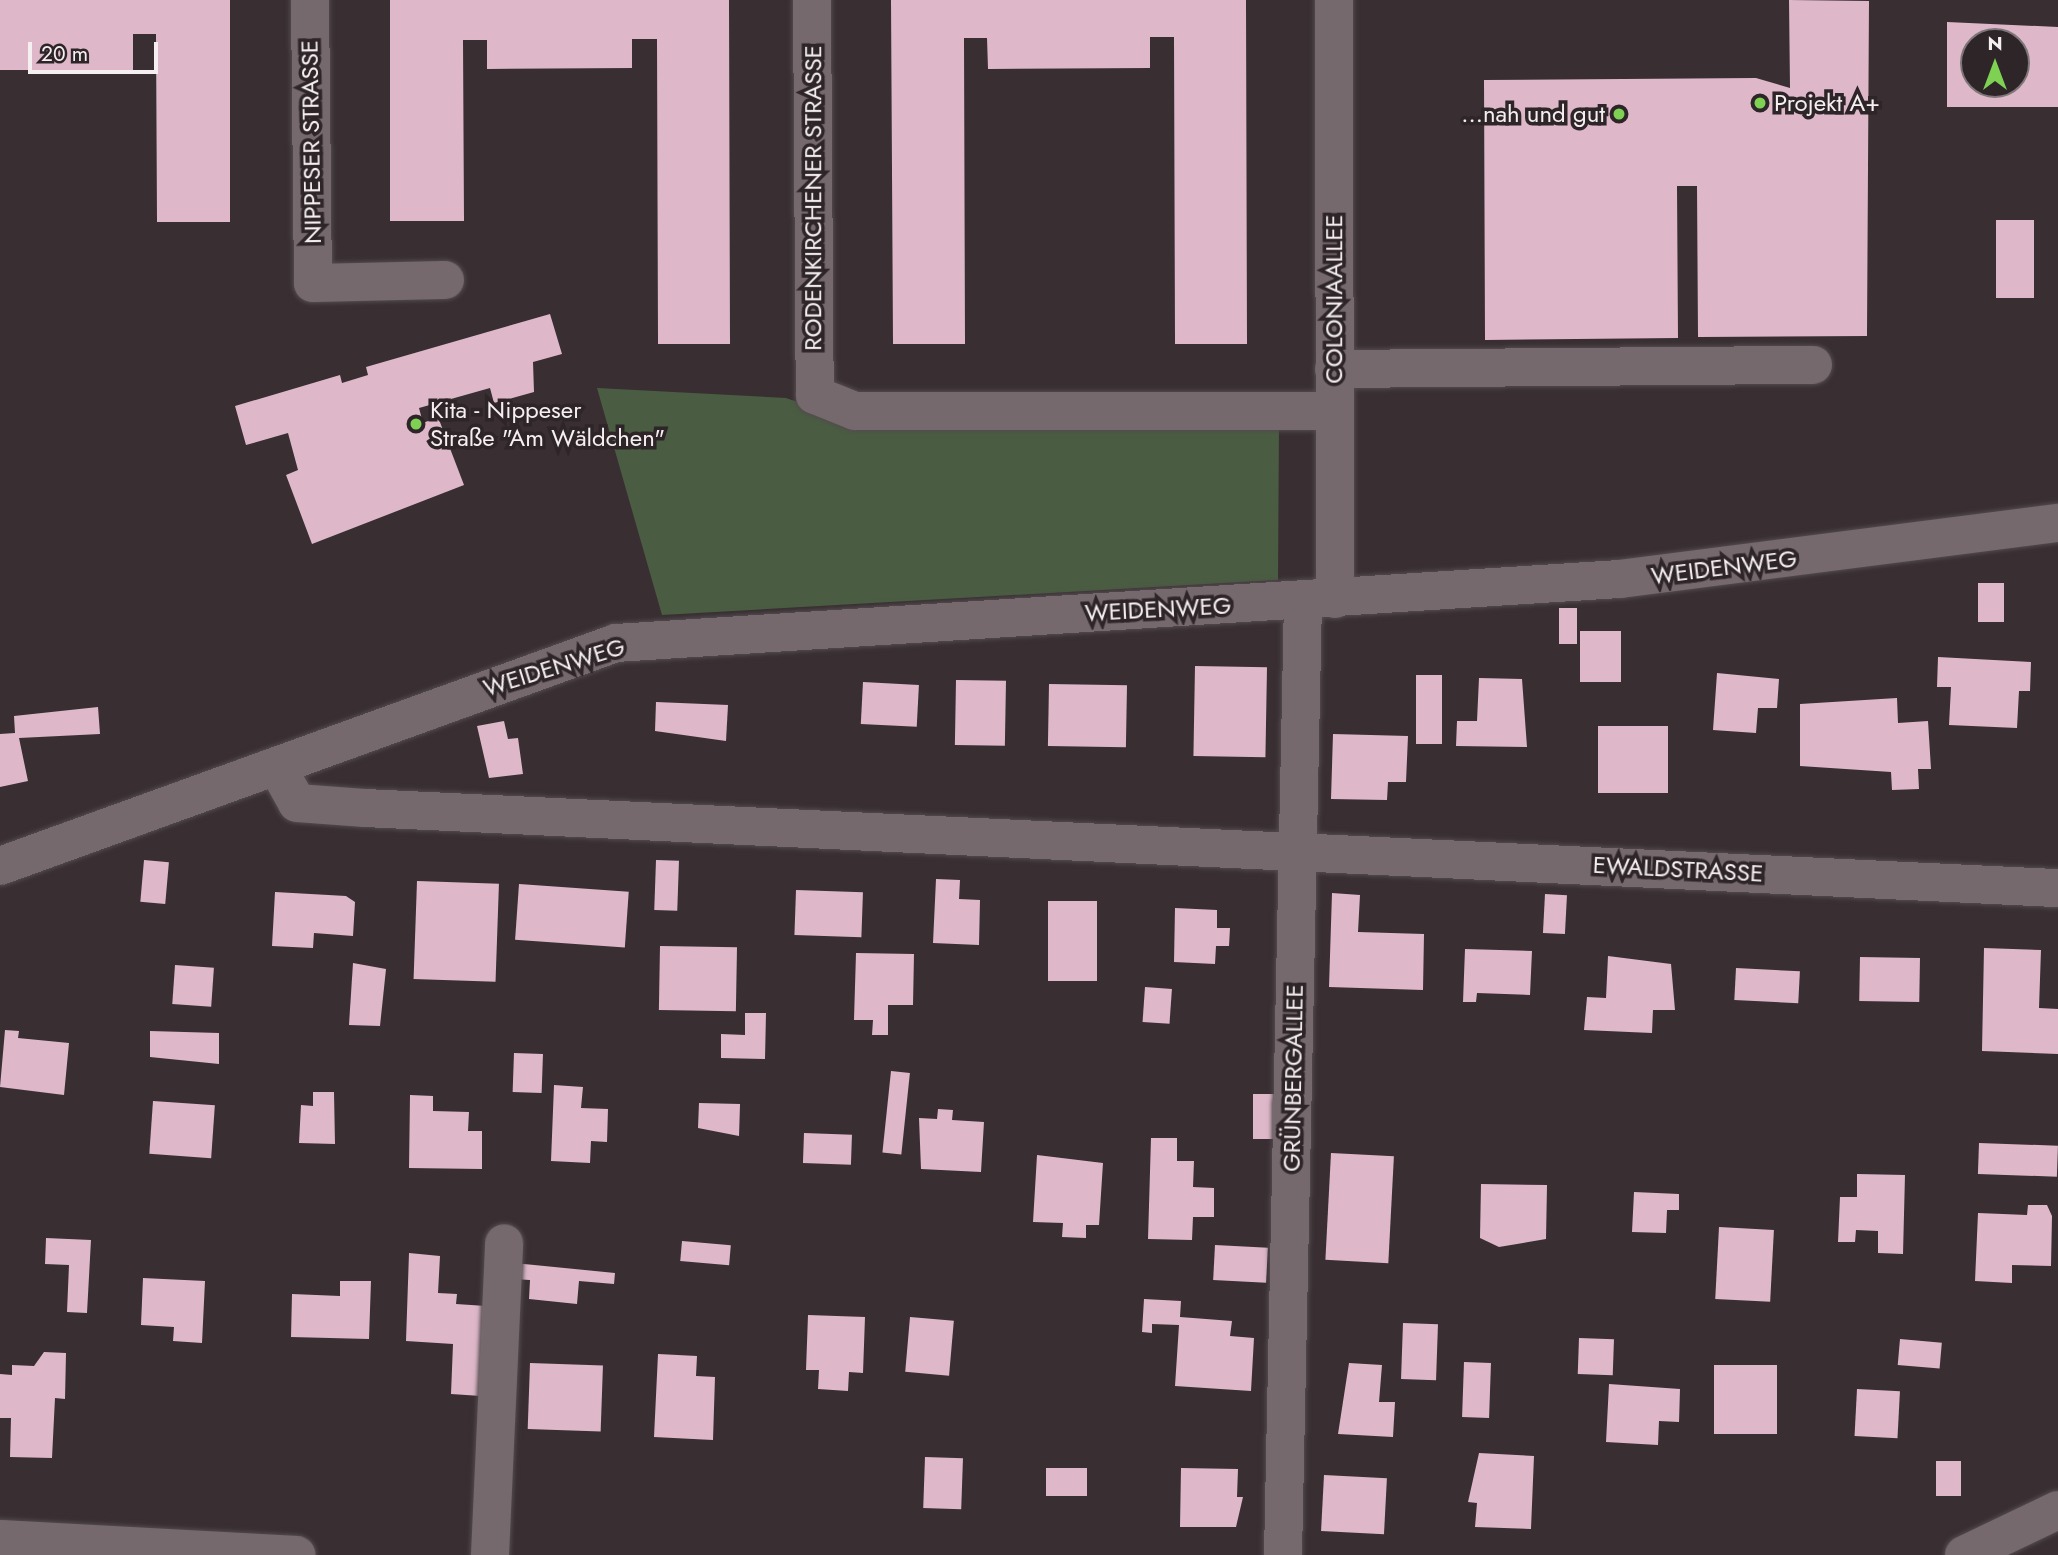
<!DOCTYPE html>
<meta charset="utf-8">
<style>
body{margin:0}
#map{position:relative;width:2058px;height:1555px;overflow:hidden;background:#392f33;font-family:Jost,sans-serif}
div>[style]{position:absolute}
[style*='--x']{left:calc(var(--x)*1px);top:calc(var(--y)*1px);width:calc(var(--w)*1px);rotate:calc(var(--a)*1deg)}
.green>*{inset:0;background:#4a5d42}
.building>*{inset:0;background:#deb8c9;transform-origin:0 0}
.roads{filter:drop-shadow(0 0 2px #534b4e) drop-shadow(0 0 2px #534b4e)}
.minor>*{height:38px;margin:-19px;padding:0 19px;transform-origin:19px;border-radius:19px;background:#75696e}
.dots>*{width:19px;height:19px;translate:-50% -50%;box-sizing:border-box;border:4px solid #2e2529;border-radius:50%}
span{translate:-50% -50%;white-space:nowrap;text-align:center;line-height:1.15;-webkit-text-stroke:7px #2e2529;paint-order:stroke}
.poi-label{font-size:24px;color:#f5eff1}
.left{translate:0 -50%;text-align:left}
.right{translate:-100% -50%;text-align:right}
.street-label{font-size:24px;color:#f5eff1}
.north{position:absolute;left:1960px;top:28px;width:70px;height:70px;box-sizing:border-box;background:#2e2529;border:2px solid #7e7679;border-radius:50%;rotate:0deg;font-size:19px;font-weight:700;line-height:28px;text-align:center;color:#f5eff1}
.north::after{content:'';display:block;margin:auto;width:24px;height:32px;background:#7ed153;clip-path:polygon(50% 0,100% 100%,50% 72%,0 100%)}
.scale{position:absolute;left:28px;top:42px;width:130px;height:32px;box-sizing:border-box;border:4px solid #f5eff1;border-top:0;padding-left:9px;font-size:21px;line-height:24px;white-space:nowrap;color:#f5eff1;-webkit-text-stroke:5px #2e2529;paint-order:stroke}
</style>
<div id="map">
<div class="green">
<i style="clip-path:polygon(597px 388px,786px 398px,851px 420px,1279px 424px,1278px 580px,662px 615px)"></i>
</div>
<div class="building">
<i style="clip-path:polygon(0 0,230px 0,230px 222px,157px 222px,156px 34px,133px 34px,133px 70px,0 70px)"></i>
<i style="clip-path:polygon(390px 0,729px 0,730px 344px,658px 344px,657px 39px,632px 39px,632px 68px,487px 69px,487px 40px,463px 40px,464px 221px,390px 221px)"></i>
<i style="clip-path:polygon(891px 0,1246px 0,1247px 344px,1175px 344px,1174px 37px,1150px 37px,1150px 68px,988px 69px,987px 38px,964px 38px,965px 344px,893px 344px)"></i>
<i style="clip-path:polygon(1789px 0,1869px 1px,1867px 336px,1698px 337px,1697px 186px,1677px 186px,1678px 338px,1485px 340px,1484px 80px,1756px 78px,1790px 88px)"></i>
<i style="clip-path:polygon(evenodd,1947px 22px,2058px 27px,2058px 107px,1947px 107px,1947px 22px,1974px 42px,2016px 42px,2016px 84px,1974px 84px,1974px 42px)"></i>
<i style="left:1996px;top:220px;width:38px;height:78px"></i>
<i style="clip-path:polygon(550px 314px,562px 354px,533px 362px,534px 392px,494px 403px,490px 388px,419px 408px,423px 423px,438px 417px,464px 485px,312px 544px,286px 475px,298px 470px,288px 433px,246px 445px,235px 406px,340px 375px,342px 383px,368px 375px,366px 367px)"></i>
<i style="left:1978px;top:583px;width:26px;height:39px"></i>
<i style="left:1559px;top:608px;width:18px;height:36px"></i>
<i style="left:1580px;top:631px;width:41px;height:51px"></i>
<i style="clip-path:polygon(1938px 657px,2031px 662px,2030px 691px,2019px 691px,2017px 728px,1949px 725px,1951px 687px,1937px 687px)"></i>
<i style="left:1195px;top:666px;width:72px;height:90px;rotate:1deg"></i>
<i style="clip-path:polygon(1717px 673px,1779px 679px,1777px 708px,1758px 708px,1756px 733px,1713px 730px)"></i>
<i style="left:1442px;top:675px;width:69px;height:26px;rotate:90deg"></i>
<i style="clip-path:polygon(1479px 678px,1522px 679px,1527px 747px,1456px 746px,1457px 721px,1477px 721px)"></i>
<i style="left:956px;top:680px;width:50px;height:65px;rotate:1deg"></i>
<i style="left:863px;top:682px;width:56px;height:42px;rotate:3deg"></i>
<i style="left:1049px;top:684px;width:78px;height:62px;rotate:1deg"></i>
<i style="clip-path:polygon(1897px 698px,1898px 723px,1928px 721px,1931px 769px,1918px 769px,1919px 789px,1892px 790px,1891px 772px,1800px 766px,1800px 704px)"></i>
<i style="clip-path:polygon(656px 702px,728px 705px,726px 741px,655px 731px)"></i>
<i style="clip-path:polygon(98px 707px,100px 734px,19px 738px,28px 781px,0 787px,0 734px,15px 733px,14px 716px)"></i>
<i style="clip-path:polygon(504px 721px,508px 739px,518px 738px,523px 774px,489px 778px,477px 726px)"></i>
<i style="left:1598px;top:726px;width:70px;height:67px"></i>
<i style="clip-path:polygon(1333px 734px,1408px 736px,1406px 782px,1388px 782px,1387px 800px,1331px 799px)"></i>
<i style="left:144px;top:860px;width:25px;height:42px;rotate:5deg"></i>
<i style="left:656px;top:860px;width:23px;height:50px;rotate:2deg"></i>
<i style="clip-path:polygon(936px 879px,960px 880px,959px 899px,980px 900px,979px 945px,933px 943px)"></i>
<i style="left:417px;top:881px;width:82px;height:98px;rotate:2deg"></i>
<i style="left:519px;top:884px;width:110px;height:56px;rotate:4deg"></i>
<i style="left:796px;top:890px;width:67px;height:45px;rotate:2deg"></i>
<i style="clip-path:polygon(275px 892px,346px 896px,355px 902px,353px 936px,314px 933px,313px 948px,272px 946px)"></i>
<i style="clip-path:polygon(1332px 893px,1360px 895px,1358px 932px,1424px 934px,1423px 990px,1329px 987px)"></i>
<i style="left:1545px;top:894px;width:22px;height:39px;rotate:3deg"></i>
<i style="left:1048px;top:901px;width:49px;height:80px"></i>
<i style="clip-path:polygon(1175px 908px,1217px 910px,1217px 928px,1230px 928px,1229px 946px,1216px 946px,1215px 964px,1174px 962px)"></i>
<i style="left:660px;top:946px;width:77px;height:64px;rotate:1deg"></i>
<i style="clip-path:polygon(1984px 948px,2041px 950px,2039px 1008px,2058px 1009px,2058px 1054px,1982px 1051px)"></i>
<i style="clip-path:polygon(1465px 949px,1532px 951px,1530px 995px,1477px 993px,1476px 1002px,1463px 1002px)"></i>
<i style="clip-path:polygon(856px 953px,914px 954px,913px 1005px,888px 1005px,888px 1035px,872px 1035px,873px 1020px,854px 1020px)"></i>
<i style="clip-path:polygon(1608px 956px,1671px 964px,1675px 1010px,1653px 1010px,1652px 1033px,1584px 1030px,1587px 997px,1606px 998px)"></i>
<i style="left:1860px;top:957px;width:60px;height:44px;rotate:1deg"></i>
<i style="clip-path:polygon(353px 963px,386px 969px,380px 1026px,349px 1025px)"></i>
<i style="left:175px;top:965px;width:39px;height:39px;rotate:4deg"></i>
<i style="left:1736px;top:968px;width:64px;height:32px;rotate:3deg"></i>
<i style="left:1145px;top:987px;width:27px;height:35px;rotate:4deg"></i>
<i style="clip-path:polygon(745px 1013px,766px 1013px,765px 1059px,721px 1058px,721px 1034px,745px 1035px)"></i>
<i style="clip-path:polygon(5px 1030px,19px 1031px,18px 1038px,69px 1043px,64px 1095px,0 1087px)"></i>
<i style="clip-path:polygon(150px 1031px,219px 1033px,219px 1064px,150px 1057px)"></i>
<i style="left:514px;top:1053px;width:29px;height:39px;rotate:2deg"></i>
<i style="left:891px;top:1071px;width:19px;height:82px;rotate:6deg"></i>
<i style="clip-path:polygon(554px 1085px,583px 1087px,581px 1108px,608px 1109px,607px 1142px,591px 1141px,590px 1163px,551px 1161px)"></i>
<i style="clip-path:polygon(313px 1092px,334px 1092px,335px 1144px,299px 1143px,301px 1105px,313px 1106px)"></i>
<i style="left:1253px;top:1094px;width:22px;height:45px"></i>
<i style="clip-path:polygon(410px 1095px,433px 1096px,433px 1111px,469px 1112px,468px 1131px,482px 1131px,482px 1169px,409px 1168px)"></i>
<i style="left:153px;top:1101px;width:62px;height:53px;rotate:4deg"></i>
<i style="clip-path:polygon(699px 1103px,740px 1104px,739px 1136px,698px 1128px)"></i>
<i style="clip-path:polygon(938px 1109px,953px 1110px,952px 1120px,984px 1122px,981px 1172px,921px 1169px,919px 1118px,937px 1119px)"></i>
<i style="left:804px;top:1133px;width:48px;height:30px;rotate:2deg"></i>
<i style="clip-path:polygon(1151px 1138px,1177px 1138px,1177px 1161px,1194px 1161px,1193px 1187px,1214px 1188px,1214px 1217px,1193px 1217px,1192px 1240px,1148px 1239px)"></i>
<i style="left:1979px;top:1143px;width:79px;height:31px;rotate:2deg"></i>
<i style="left:1331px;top:1153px;width:63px;height:107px;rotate:3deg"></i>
<i style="clip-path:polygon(1037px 1155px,1103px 1163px,1099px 1225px,1086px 1225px,1086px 1238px,1062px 1237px,1063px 1223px,1033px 1222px)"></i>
<i style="clip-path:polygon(1857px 1174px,1905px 1175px,1903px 1254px,1878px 1253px,1878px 1231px,1856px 1230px,1855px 1242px,1838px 1242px,1840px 1197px,1857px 1197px)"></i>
<i style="clip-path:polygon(1481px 1184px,1547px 1185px,1546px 1239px,1499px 1247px,1480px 1238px)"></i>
<i style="clip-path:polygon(1634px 1192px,1679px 1194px,1679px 1210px,1667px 1210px,1666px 1233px,1632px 1232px)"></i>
<i style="clip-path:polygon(2028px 1205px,2047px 1205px,2052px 1216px,2051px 1266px,2012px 1265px,2012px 1283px,1975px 1281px,1978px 1213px,2027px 1215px)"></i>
<i style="left:1719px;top:1227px;width:55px;height:72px;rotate:3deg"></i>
<i style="clip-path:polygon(46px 1238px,91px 1240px,87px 1313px,67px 1312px,69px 1265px,45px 1264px)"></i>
<i style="left:682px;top:1241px;width:49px;height:20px;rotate:5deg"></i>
<i style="left:1215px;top:1245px;width:53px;height:35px;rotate:3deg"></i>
<i style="clip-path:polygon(409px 1253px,440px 1256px,438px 1293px,457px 1294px,456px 1304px,486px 1306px,481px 1396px,451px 1394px,453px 1344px,406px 1341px)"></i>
<i style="clip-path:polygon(514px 1263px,615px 1273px,614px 1284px,579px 1281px,577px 1304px,529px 1299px,530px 1280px,513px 1279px)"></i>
<i style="clip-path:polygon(143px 1278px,205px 1281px,202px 1343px,173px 1341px,174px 1327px,141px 1325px)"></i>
<i style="clip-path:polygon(340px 1281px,371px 1281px,369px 1339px,291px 1337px,292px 1294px,340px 1296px)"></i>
<i style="clip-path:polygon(1144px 1299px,1181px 1301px,1180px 1317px,1232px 1321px,1230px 1336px,1254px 1338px,1251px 1391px,1175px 1386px,1179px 1325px,1152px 1324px,1152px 1333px,1142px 1332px)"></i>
<i style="clip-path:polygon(808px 1315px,865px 1317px,863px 1373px,849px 1372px,848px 1391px,818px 1389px,819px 1370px,806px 1370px)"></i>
<i style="left:910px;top:1317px;width:44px;height:55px;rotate:5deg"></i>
<i style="left:1403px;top:1323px;width:35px;height:56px;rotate:2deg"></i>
<i style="left:1579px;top:1338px;width:35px;height:36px;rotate:2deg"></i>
<i style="left:1900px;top:1339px;width:42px;height:26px;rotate:5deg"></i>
<i style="clip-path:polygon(44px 1352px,66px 1353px,65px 1399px,55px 1398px,52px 1458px,10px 1457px,11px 1418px,0 1418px,0 1374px,12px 1375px,12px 1365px,34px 1366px)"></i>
<i style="clip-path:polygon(658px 1354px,697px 1356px,696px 1376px,715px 1377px,713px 1440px,654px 1437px)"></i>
<i style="left:1464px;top:1362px;width:27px;height:55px;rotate:2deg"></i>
<i style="left:530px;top:1363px;width:73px;height:66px;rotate:2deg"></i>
<i style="clip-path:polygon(1349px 1363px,1382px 1365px,1379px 1402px,1395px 1402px,1393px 1437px,1338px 1434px)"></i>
<i style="left:1714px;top:1365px;width:63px;height:69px"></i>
<i style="clip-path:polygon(1609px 1384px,1680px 1389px,1679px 1422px,1659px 1421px,1658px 1445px,1606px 1442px)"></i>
<i style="left:1857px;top:1389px;width:43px;height:47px;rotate:3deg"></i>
<i style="clip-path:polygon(1479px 1453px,1534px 1456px,1531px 1529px,1475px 1527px,1477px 1503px,1468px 1502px)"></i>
<i style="left:925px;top:1457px;width:38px;height:51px;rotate:2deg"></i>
<i style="left:1936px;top:1461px;width:25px;height:35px"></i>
<i style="left:1046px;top:1468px;width:41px;height:28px"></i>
<i style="clip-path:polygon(1181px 1468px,1238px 1469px,1237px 1497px,1243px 1497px,1236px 1527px,1180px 1527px)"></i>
<i style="left:1324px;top:1475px;width:63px;height:56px;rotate:3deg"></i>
</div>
<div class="roads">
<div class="minor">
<i style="--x:310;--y:0;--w:283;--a:89.4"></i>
<i style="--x:313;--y:283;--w:132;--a:-1.3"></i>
<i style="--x:812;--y:0;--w:395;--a:89.6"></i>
<i style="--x:815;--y:395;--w:43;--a:21.8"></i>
<i style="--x:855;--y:411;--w:479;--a:0"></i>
<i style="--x:1334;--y:0;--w:599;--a:89.9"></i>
<i style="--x:1334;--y:369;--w:479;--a:-0.5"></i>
<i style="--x:277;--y:767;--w:41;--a:60.9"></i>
<i style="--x:297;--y:803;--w:68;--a:4.2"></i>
<i style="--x:365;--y:808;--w:1695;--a:2.71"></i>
<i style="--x:0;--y:866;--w:655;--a:-19.9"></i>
<i style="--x:616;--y:643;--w:1006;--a:-3.65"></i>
<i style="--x:1620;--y:579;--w:442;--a:-7.3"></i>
<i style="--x:0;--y:1539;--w:297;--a:3.1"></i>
<i style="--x:490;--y:1555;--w:312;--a:-87.4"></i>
<i style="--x:1283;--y:1555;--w:955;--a:-88.8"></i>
<i style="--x:1964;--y:1555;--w:104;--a:-25.6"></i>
</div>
</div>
<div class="dots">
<i style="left:1760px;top:103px;background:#7ed153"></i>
<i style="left:1619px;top:114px;background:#7ed153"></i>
<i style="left:416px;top:424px;background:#7ed153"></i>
</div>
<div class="poi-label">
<span class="left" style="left:1774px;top:103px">Projekt A+</span>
<span class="right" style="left:1605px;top:114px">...nah und gut</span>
<span class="left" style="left:430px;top:424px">Kita - Nippeser<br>Straße "Am Wäldchen"</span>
</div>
<div class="street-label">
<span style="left:311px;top:142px;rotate:-91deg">NIPPESER STRASSE</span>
<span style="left:813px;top:198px;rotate:-90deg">RODENKIRCHENER STRASSE</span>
<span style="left:1334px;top:299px;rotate:-90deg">COLONIAALLEE</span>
<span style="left:1724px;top:567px;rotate:-7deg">WEIDENWEG</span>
<span style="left:1158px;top:609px;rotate:-3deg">WEIDENWEG</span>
<span style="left:554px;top:667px;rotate:-17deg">WEIDENWEG</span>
<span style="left:1678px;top:869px;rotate:3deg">EWALDSTRASSE</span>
<span style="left:1293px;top:1078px;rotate:-89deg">GRÜNBERGALLEE</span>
</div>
<div class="north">N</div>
<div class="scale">20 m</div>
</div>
